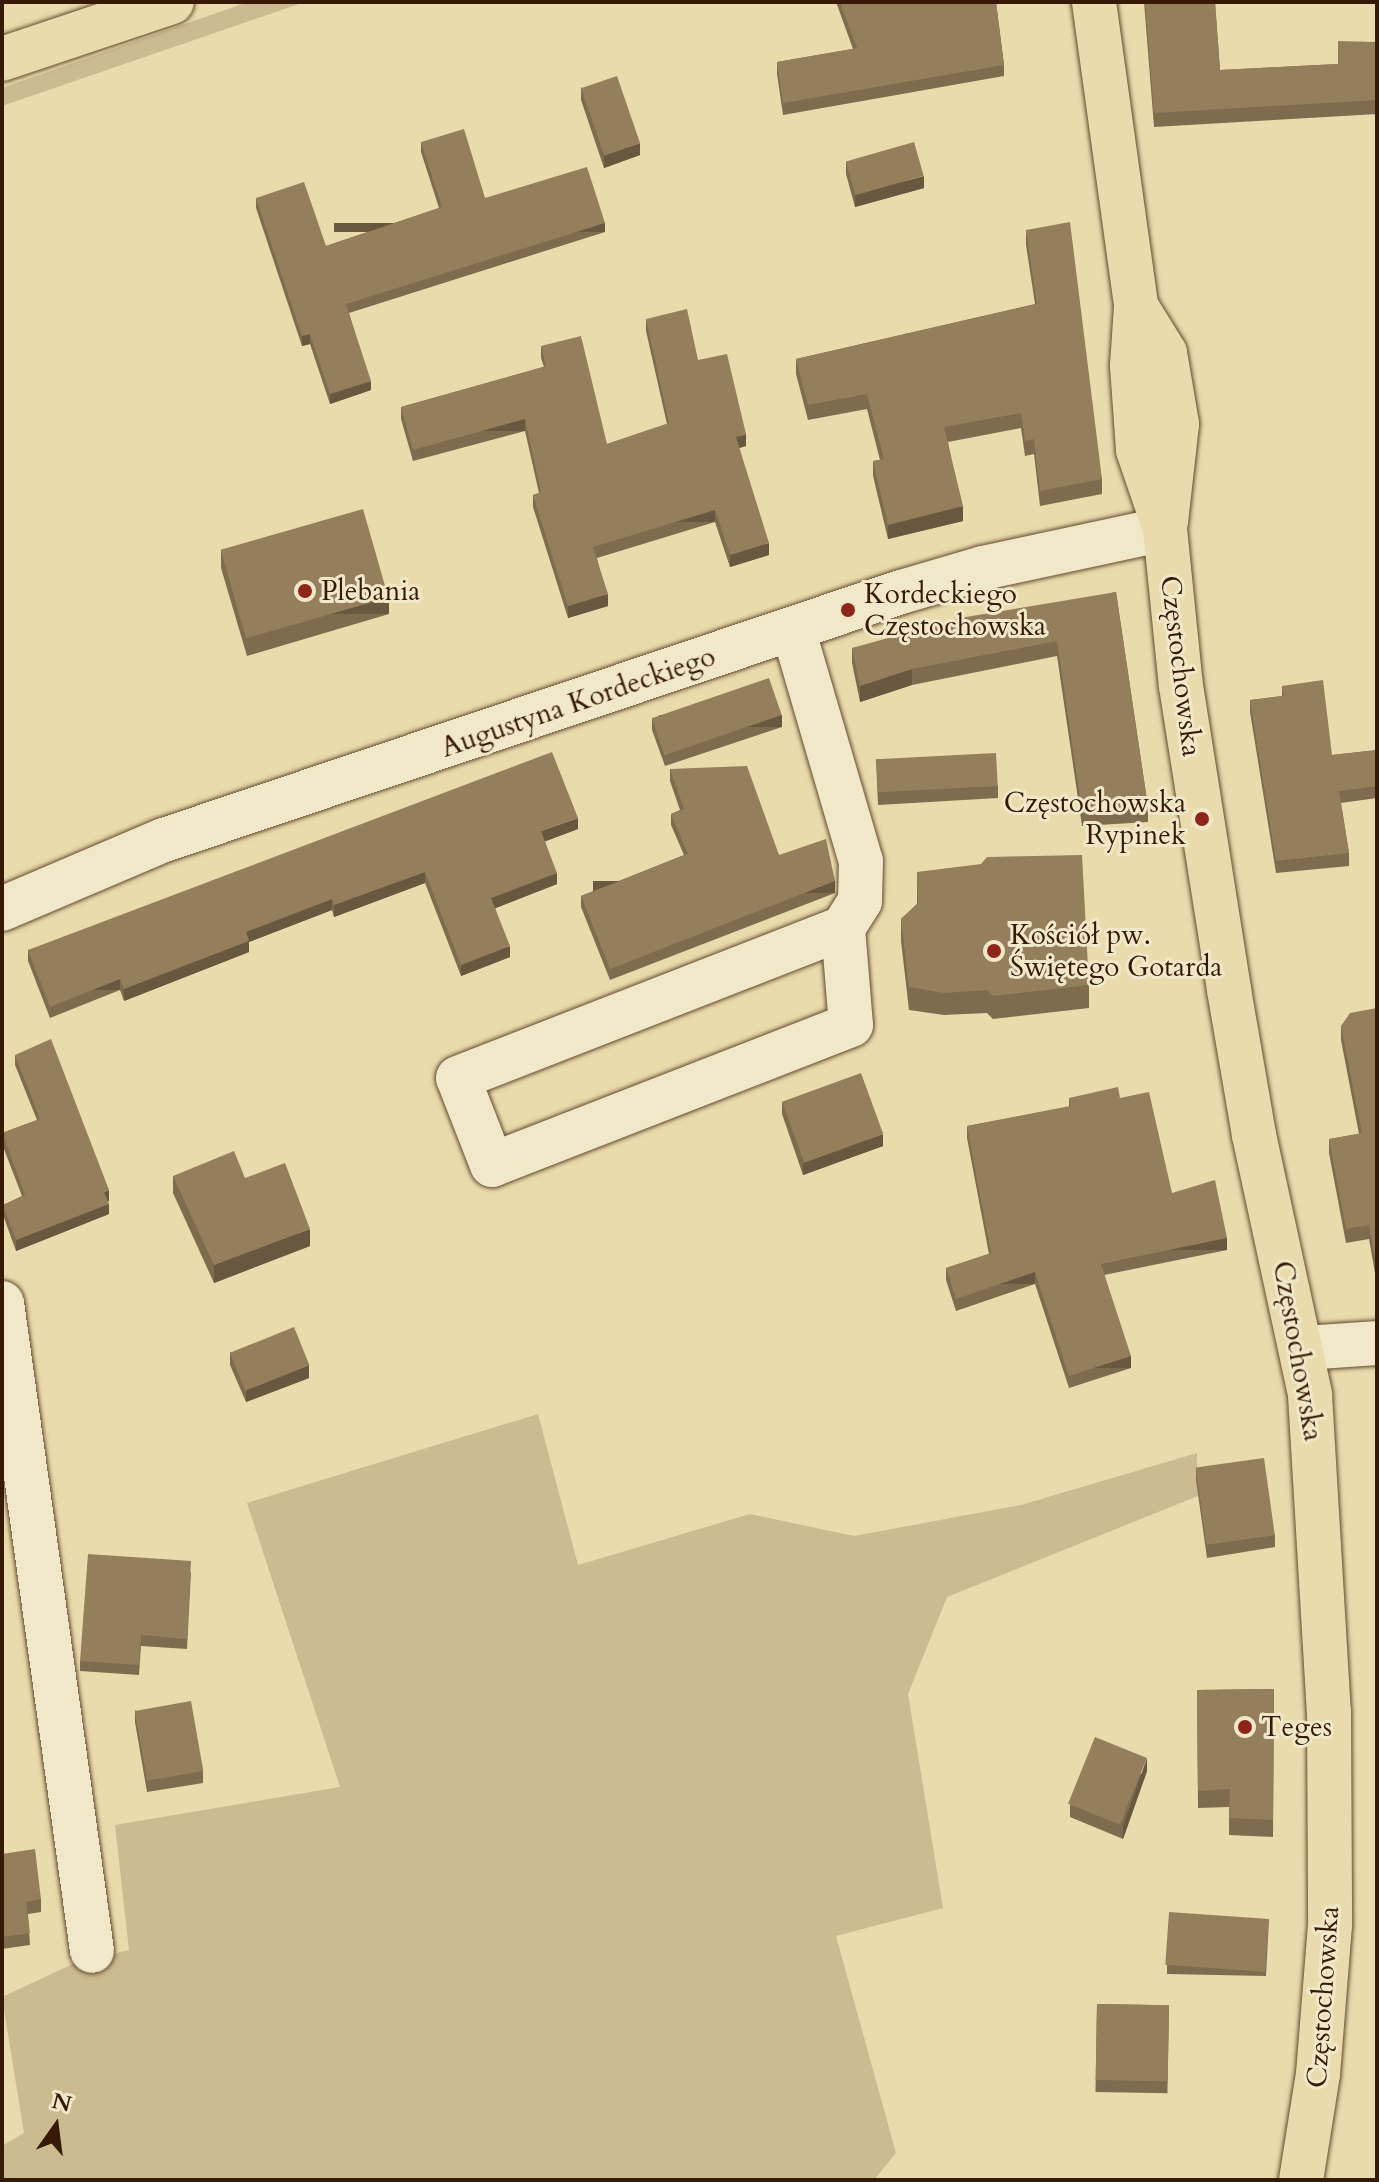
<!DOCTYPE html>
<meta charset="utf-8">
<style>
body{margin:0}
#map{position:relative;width:1379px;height:2182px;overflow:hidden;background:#eadbac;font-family:Cardo,serif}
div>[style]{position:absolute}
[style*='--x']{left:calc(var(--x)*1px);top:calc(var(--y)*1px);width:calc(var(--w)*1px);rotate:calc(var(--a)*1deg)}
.green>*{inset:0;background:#ccba90}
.roads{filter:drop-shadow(0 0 2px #644a2f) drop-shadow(0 0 2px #644a2f)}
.minor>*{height:44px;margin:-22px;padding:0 22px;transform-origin:22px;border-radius:22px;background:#f1e8c9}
.major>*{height:44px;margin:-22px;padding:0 22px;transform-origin:22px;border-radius:22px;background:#eadbac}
.wall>*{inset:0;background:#7f6c4f;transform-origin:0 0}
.shaded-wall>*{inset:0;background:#685840;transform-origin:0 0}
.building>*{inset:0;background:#947e5c;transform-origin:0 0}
.dots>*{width:22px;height:22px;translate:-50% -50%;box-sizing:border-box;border:4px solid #f1e8c9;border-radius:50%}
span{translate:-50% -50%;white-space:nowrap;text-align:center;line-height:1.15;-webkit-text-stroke:6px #f1e8c9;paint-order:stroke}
.poi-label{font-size:28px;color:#371a05}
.left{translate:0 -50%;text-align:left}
.right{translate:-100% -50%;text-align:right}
.street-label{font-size:28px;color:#371a05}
.frame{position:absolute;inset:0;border:4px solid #371a05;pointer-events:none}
.north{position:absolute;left:16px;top:2086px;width:80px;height:80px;-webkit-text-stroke:6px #f1e8c9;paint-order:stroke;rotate:14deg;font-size:22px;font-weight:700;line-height:32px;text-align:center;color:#371a05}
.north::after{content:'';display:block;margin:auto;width:28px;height:36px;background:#371a05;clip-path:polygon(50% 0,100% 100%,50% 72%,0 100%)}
</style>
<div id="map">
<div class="green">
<i style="clip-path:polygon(248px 2px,305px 2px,2px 106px,2px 88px)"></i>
<i style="clip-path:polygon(538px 1414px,578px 1565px,750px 1514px,854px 1536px,1021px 1505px,1197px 1453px,1198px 1496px,947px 1597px,908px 1694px,943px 1908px,836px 1936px,896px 2153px,874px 2180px,2px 2180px,2px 2146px,24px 2133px,2px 1997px,77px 1962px,129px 1950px,115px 1825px,340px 1787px,247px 1503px)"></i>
</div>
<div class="roads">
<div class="minor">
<i style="--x:793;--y:629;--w:242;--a:73.7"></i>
<i style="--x:861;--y:861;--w:40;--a:91.4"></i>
<i style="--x:860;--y:901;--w:32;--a:122"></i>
<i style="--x:843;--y:928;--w:97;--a:85.3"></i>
<i style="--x:851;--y:1025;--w:385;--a:158.7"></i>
<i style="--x:492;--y:1165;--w:93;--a:-111.3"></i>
<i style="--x:458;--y:1078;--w:413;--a:-21.3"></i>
<i style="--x:2;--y:909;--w:176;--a:-23.1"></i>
<i style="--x:164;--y:840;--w:778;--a:-18.6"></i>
<i style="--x:901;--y:592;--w:85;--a:-16.3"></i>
<i style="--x:983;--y:568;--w:186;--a:-12.1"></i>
<i style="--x:2;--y:1303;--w:654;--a:82.09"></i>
<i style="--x:1304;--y:1348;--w:73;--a:-3.9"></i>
</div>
<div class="major">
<i style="--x:1094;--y:2;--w:307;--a:82.1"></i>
<i style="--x:1136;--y:306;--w:60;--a:93.8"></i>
<i style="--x:1132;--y:366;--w:84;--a:85.9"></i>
<i style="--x:1138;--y:450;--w:83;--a:71.1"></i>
<i style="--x:1165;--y:529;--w:158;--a:84.2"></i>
<i style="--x:1181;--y:686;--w:308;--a:81"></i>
<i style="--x:1229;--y:990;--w:147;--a:80.2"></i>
<i style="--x:1254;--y:1135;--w:266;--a:77.8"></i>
<i style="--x:1310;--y:1395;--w:317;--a:86.6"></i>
<i style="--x:1329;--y:1711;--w:214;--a:89.7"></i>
<i style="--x:1330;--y:1925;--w:149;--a:94.6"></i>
<i style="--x:1318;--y:2074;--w:107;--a:99.1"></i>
<i style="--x:2;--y:59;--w:179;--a:-18.5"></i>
<i style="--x:1136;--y:306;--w:55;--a:58.3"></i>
<i style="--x:1165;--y:353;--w:72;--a:80.4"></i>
<i style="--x:1177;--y:424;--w:99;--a:96.4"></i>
</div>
</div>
<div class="wall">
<i style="clip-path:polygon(836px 2px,996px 2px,1004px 65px,1004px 76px,783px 115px,777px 74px,777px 62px,853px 49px)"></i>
<i style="clip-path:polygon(1144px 2px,1215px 2px,1220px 70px,1338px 64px,1377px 42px,1377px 114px,1154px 127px)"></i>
<i style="clip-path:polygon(581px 87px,640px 155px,604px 168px,581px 100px)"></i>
<i style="clip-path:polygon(421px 142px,485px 198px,605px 232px,349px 313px,371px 390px,330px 404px,310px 344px,302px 346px,256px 208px,256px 198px,326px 246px,439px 208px,421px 152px)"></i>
<i style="clip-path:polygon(846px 162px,924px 188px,855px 207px,846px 174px)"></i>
<i style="clip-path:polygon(1026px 230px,1102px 479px,1102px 494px,1040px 506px,1034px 454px,1025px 456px,1021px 428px,948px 442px,963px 521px,888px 539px,873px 476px,873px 461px,880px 460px,867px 409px,808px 420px,796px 374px,796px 359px,1035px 304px,1026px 245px)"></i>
<i style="clip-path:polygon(646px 319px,698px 360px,746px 446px,739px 448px,769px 555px,730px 567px,715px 522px,597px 558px,608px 606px,568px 618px,533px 507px,533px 495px,539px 493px,525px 431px,413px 461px,401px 419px,401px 407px,544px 367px,541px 358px,541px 346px,607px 444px,667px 424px,646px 331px)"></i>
<i style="clip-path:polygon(221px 550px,389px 614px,247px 656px,221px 568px)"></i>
<i style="clip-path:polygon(1116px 592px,1148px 807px,1148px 822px,1082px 826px,1057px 656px,912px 685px,860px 702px,852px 663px,852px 648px)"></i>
<i style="clip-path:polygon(1282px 686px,1332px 755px,1377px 750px,1377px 798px,1341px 803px,1349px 853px,1349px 866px,1276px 873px,1250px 712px,1250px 700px,1282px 696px)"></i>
<i style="clip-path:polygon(652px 718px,782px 727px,665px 766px,652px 730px)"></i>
<i style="clip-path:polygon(876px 759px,998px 786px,998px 798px,878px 805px)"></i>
<i style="clip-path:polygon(670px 769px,779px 855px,835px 893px,610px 980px,581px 907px,581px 896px,684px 855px,671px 825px,671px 814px,680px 810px,670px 781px)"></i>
<i style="clip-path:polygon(578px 829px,545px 841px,557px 884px,495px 908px,510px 957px,461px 976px,425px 883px,334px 917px,332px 910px,249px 942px,249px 952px,124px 1001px,120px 990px,50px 1018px,28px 961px,28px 950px)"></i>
<i style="clip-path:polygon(917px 872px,1089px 985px,1089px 1008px,993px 1019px,987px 1013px,944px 1015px,909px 1010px,901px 941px,901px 919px,917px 904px)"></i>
<i style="clip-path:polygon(1377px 1008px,1377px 1273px,1375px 1273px,1369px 1239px,1346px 1243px,1329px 1153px,1329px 1139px,1359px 1134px,1341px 1040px,1341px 1026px)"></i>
<i style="clip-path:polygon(15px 1055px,109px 1201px,108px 1201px,109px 1214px,16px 1251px,3px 1215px,3px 1205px,22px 1196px,2px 1144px,2px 1133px,37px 1120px,15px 1065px)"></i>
<i style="clip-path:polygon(1069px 1098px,1120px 1098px,1172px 1193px,1227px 1250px,1104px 1275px,1131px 1368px,1069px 1388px,1035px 1284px,956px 1311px,946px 1280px,946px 1268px,989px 1254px,967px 1138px,967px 1126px,1069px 1107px)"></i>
<i style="clip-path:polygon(782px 1102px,883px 1146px,803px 1175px,782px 1114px)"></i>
<i style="clip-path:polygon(173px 1176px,245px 1178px,310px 1246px,214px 1283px,173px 1193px)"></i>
<i style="clip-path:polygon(230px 1352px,309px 1378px,246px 1402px,230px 1365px)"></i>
<i style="clip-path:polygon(1196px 1468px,1275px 1535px,1275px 1547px,1207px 1558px,1196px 1480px)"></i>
<i style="clip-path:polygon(191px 1572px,187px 1649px,141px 1646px,139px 1675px,80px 1671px,80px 1661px)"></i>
<i style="clip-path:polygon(1274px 1689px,1273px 1837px,1229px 1835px,1229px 1807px,1198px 1808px,1197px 1690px)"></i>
<i style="clip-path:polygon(135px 1710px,203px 1771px,203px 1783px,147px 1792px,135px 1722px)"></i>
<i style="clip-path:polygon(1147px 1771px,1123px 1839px,1070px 1817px,1070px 1805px)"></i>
<i style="clip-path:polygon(2px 1854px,41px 1899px,41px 1912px,28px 1914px,30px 1945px,2px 1949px)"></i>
<i style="clip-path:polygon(1269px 1919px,1266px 1976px,1167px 1974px,1167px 1965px)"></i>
<i style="left:1097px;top:2004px;width:72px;height:88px;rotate:1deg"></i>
</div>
<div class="shaded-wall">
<i style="clip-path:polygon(640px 143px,640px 155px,604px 168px,604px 156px)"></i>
<i style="clip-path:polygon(924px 176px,924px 188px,855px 207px,855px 194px)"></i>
<i style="left:605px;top:223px;width:9px;height:271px;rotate:90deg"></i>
<i style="clip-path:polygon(310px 334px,310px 344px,302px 346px,302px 336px)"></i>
<i style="clip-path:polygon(371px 381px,371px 390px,330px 404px,330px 394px)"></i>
<i style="left:525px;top:419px;width:12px;height:116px;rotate:90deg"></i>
<i style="clip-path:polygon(746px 434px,746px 446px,736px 449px,736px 437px)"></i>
<i style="clip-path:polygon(963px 506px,963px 521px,888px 539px,888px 525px)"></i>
<i style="left:715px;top:510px;width:12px;height:127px;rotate:90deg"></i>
<i style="clip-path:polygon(769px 543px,769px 555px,730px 567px,730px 555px)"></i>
<i style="clip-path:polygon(608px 594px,608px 606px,568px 618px,568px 606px)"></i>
<i style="left:389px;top:597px;width:17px;height:148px;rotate:90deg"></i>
<i style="clip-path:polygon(912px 669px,912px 685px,860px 702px,860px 686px)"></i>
<i style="left:782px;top:715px;width:12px;height:123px;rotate:90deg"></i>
<i style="clip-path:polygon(578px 818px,578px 829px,541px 843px,541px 831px)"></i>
<i style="clip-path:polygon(425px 872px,425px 883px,334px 917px,334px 905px)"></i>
<i style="clip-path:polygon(557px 873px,557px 884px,491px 910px,491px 898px)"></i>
<i style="left:835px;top:881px;width:12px;height:242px;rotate:90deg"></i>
<i style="clip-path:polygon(332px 899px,332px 910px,249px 942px,249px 952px,124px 1001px,124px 989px,246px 932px)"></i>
<i style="clip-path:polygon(510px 946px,510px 957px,461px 976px,461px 965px)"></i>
<i style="left:120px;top:979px;width:11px;height:75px;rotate:90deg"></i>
<i style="clip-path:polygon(883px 1134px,883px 1146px,803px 1175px,803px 1162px)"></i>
<i style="clip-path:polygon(109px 1190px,109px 1201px,104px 1203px,104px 1192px)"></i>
<i style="clip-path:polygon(109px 1204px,109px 1214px,16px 1251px,16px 1240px)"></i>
<i style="clip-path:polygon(310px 1229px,310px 1246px,214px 1283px,214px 1265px)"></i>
<i style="left:1227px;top:1238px;width:12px;height:129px;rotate:90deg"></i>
<i style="left:1035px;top:1272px;width:12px;height:83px;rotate:90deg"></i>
<i style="left:1131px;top:1356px;width:12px;height:65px;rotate:90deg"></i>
<i style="clip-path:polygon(309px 1365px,309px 1378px,246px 1402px,246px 1390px)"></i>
<i style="clip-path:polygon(1147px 1758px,1147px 1771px,1123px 1839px,1123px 1826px)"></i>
</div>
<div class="building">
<i style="clip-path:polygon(840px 2px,996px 2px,1004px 65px,783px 103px,777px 62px,857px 48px)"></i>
<i style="clip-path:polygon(1145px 2px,1215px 2px,1220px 70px,1338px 64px,1338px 41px,1377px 42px,1377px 100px,1154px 113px)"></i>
<i style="left:617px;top:76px;width:71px;height:38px;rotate:71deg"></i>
<i style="clip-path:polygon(464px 129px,485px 198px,587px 167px,605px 223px,346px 304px,371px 381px,330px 394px,310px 334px,302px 336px,256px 198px,304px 182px,326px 246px,442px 207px,421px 142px)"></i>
<i style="left:914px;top:142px;width:35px;height:71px;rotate:74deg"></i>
<i style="clip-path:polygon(1070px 222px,1102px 479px,1040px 491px,1034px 439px,1025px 441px,1021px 413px,944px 427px,963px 506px,888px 525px,873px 461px,884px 459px,867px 394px,808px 405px,796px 359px,1037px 304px,1026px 230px)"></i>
<i style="clip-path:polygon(687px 309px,698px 360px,727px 354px,746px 434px,736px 437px,769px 543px,730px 555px,715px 510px,593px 547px,608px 594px,568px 606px,533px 495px,541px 492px,525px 419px,413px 450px,401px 407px,546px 366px,541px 346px,581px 336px,607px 444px,669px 423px,646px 319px)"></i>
<i style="left:363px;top:509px;width:92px;height:148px;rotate:74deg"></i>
<i style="clip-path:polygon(1116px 592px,1148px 807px,1082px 810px,1057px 641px,912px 669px,860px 686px,852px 648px,960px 618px)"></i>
<i style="left:769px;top:678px;width:39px;height:124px;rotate:71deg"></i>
<i style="clip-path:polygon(1323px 680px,1332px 755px,1377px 750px,1377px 786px,1339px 791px,1349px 853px,1276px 861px,1250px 700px,1284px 696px,1282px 686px)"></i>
<i style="clip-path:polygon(552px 752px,578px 818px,541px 831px,557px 873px,491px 898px,510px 946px,461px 965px,425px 872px,334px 905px,332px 899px,246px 932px,249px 941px,124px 989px,120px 979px,50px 1007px,28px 950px)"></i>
<i style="left:996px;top:753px;width:33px;height:120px;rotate:87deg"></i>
<i style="clip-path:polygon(747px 766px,779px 855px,826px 839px,835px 881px,610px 969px,581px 896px,688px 854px,671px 814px,684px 809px,670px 769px)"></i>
<i style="clip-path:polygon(1082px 855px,1089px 985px,993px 996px,987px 990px,944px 993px,909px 987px,901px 919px,918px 903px,917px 872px,981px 864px,987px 857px)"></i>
<i style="clip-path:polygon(1377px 1008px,1377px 1259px,1375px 1259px,1369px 1225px,1346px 1229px,1329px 1139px,1362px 1133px,1341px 1026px,1350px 1013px)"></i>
<i style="clip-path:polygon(51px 1039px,109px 1190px,104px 1192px,109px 1204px,16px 1240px,3px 1205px,25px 1195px,2px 1133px,40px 1119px,15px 1055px)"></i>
<i style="left:861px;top:1073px;width:65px;height:84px;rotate:70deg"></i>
<i style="clip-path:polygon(1118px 1087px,1120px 1098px,1149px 1092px,1172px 1193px,1215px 1180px,1227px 1238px,1101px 1264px,1131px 1356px,1069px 1376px,1035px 1272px,956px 1299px,946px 1268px,991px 1253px,967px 1126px,1070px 1106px,1069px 1098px)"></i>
<i style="clip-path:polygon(234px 1151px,245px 1178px,285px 1163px,310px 1229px,214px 1265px,173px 1176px)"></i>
<i style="left:294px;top:1327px;width:41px;height:69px;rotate:68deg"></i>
<i style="left:1264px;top:1458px;width:78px;height:69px;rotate:82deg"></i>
<i style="clip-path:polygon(88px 1554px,191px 1561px,187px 1639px,141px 1635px,139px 1665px,80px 1661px)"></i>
<i style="clip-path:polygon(1274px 1689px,1273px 1820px,1229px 1818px,1230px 1789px,1198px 1791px,1197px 1690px)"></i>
<i style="left:191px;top:1701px;width:71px;height:57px;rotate:80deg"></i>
<i style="left:1095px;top:1737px;width:56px;height:72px;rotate:22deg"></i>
<i style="clip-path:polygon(35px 1849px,41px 1899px,26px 1902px,30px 1933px,2px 1937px,2px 1854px)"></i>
<i style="left:1169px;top:1912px;width:100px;height:53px;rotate:4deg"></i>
<i style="left:1097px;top:2004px;width:72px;height:76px;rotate:1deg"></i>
</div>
<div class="dots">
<i style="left:305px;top:591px;background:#8f2418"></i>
<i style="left:848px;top:610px;background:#8f2418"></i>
<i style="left:1202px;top:819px;background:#8f2418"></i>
<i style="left:994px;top:951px;background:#8f2418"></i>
<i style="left:1245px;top:1727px;background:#8f2418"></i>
</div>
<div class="poi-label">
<span class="left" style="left:321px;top:591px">Plebania</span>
<span class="left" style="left:864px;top:610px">Kordeckiego<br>Częstochowska</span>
<span class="right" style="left:1186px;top:819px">Częstochowska<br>Rypinek</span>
<span class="left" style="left:1010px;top:951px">Kościół pw.<br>Świętego Gotarda</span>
<span class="left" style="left:1261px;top:1727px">Teges</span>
</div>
<div class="street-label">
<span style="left:1181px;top:666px;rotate:83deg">Częstochowska</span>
<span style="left:578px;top:702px;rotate:-19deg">Augustyna Kordeckiego</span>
<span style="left:1298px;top:1351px;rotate:80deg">Częstochowska</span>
<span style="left:1323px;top:1997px;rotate:-86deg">Częstochowska</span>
</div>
<div class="frame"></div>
<div class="north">N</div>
</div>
